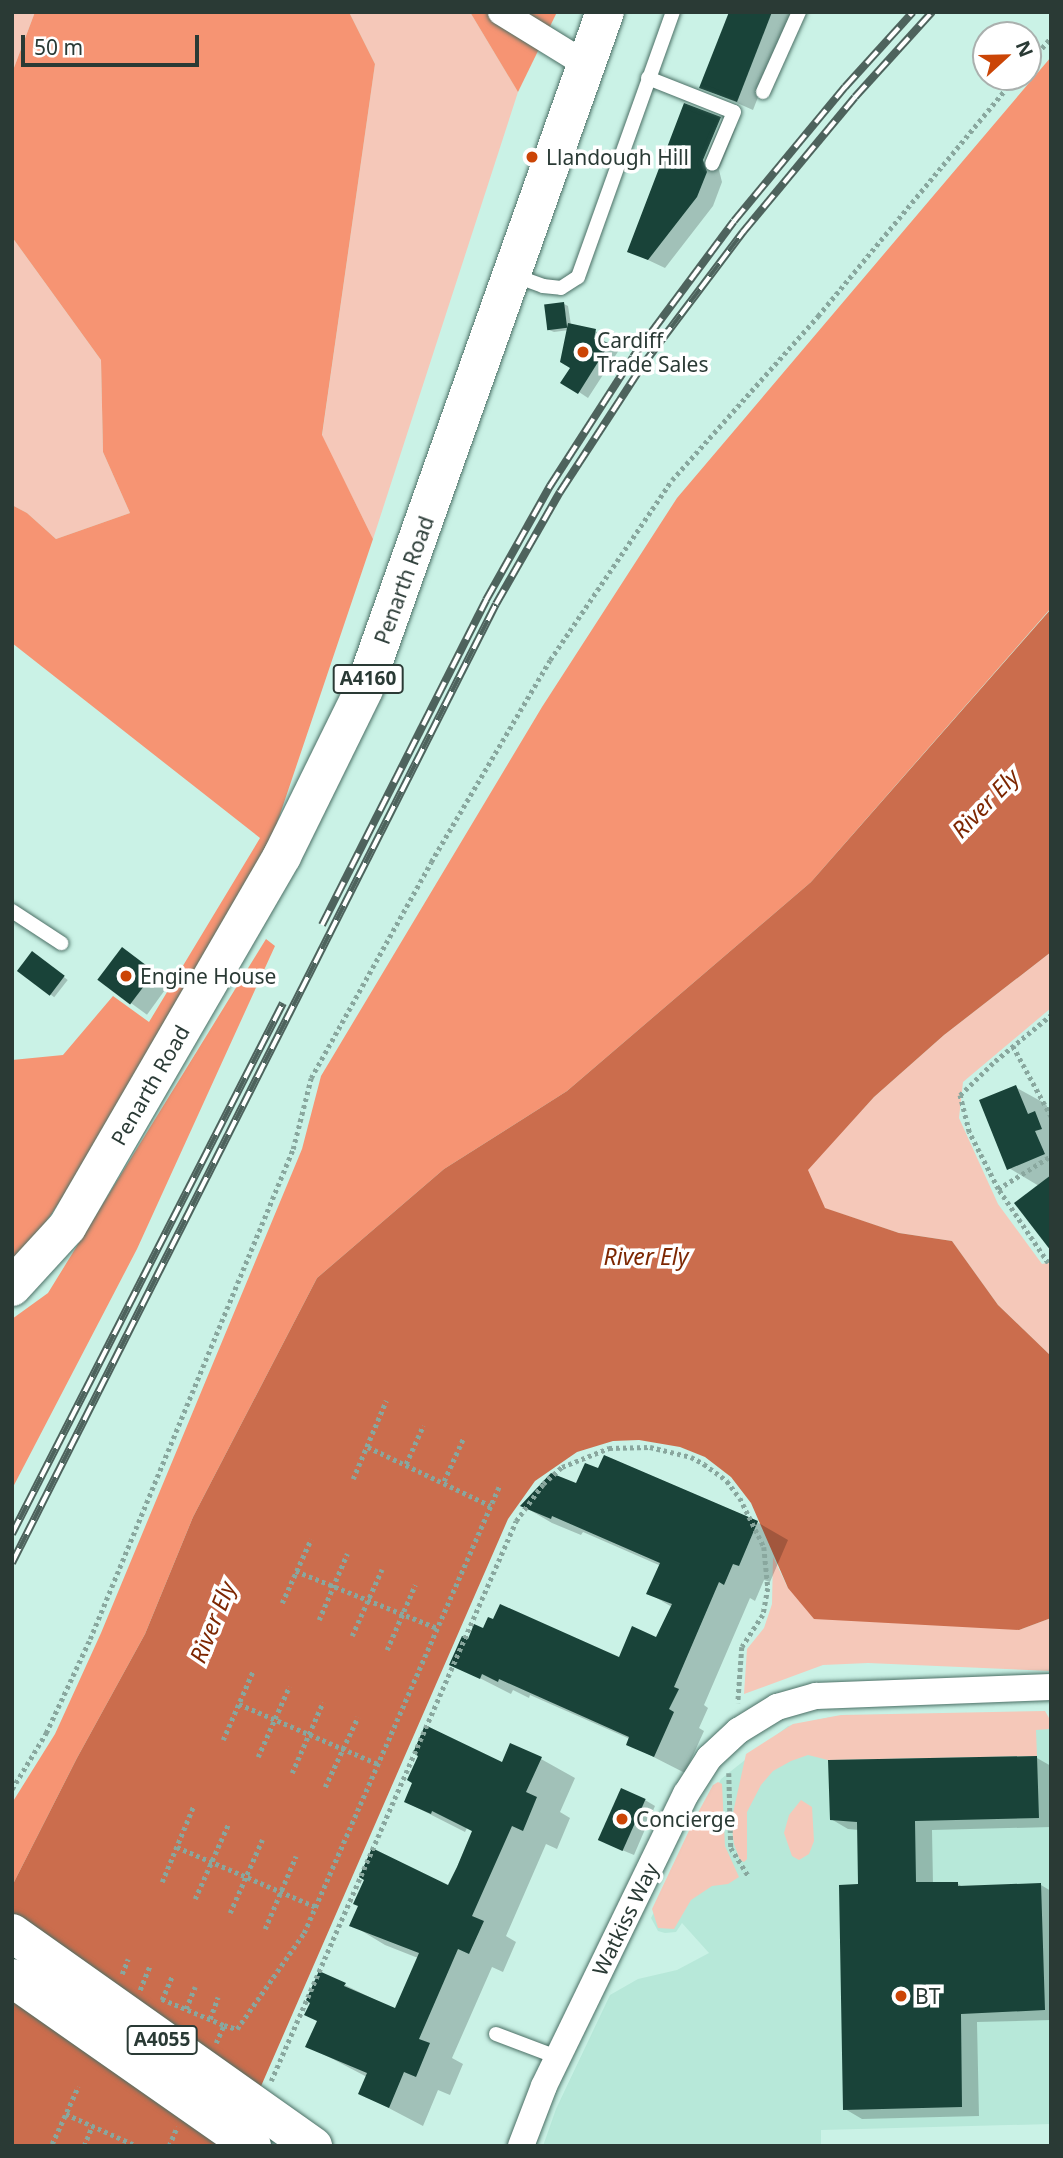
<!DOCTYPE html>
<style>
body{margin:0}
#map{position:relative;width:1063px;height:2158px;overflow:hidden;background:#caf2e6;font-family:"Noto Sans",sans-serif}
div>[style]{position:absolute}
[style*='--x']{left:calc(var(--x)*1px);top:calc(var(--y)*1px);width:calc(var(--w)*1px);rotate:calc(var(--a)*1deg)}
.built>*{inset:0;background:#b7e8d9}
.green>*{inset:0;background:#f5c8b9}
.forest>*{inset:0;background:#f69473}
.water>*{inset:0;background:#cb6d4d}
.shadow>*{inset:0;background:#0003;transform-origin:0 0}
.building>*{inset:0;background:#194339;transform-origin:0 0}
.path>*{height:4.5px;margin-top:-2.25px;transform-origin:0;background:repeating-linear-gradient(90deg,#89a79e 0 3.5px,transparent 0 7px)}
.roads{filter:drop-shadow(0 0 2px #4b6f65) drop-shadow(0 0 2px #4b6f65)}
.service>*{height:14px;margin:-7px;padding:0 7px;transform-origin:7px;border-radius:7px;background:#fff}
.minor>*{height:26px;margin:-13px;padding:0 13px;transform-origin:13px;border-radius:13px;background:#fff}
.primary>*{height:38px;margin:-19px;padding:0 19px;transform-origin:19px;border-radius:19px;background:#fff}
.rail>*{height:8px;margin-top:-4px;transform-origin:0;background:repeating-linear-gradient(90deg,#fff 0 16px,#4e635d 0 32px);box-sizing:border-box;border-block:2px solid #4e635d}
.bridges{filter:drop-shadow(0 0 2px #4b6f65) drop-shadow(0 0 2px #4b6f65)}
.primary-bridge>*{height:38px;margin:-19px;padding:0 19px;transform-origin:19px;border-radius:19px;background:#fff}
.dots>*{width:19px;height:19px;translate:-50% -50%;box-sizing:border-box;border:4px solid #fff;border-radius:50%}
span{translate:-50% -50%;white-space:nowrap;text-align:center;line-height:1.15;-webkit-text-stroke:7px #fff;paint-order:stroke}
.shield-label span{padding:2px 5px;background:#fff;border:2px solid;border-radius:5px;-webkit-text-stroke-width:0}
.shield-label{font-size:19px;color:#2a3a35;font-weight:700}
.poi-label{font-size:21px;color:#2a3a35}
.left{translate:0 -50%;text-align:left}
.street-label{font-size:21px;color:#2a3a35}
.water-label{font-size:23px;color:#7d2702;font-style:italic}
.frame{position:absolute;inset:0;border:14px solid #2a3a35;pointer-events:none}
.north{position:absolute;left:972px;top:21px;width:70px;height:70px;box-sizing:border-box;background:#fff;border:2px solid #aab0ae;border-radius:50%;rotate:68deg;font-size:19px;font-weight:700;line-height:28px;text-align:center;color:#2a3a35}
.north::after{content:'';display:block;margin:auto;width:24px;height:32px;background:#cb4506;clip-path:polygon(50% 0,100% 100%,50% 72%,0 100%)}
.scale{position:absolute;left:21px;top:35px;width:178px;height:32px;box-sizing:border-box;border:4px solid #2a3a35;border-top:0;padding-left:9px;font-size:21px;line-height:24px;white-space:nowrap;color:#2a3a35;-webkit-text-stroke:5px #fff;paint-order:stroke}
</style>
<div id="map">
<div class="built">
<i style="clip-path:polygon(831px 1717px,1051px 1719px,1051px 2124px,821px 2130px,821px 2146px,543px 2146px,556px 2109px,610px 1995px,638px 1979px,677px 1970px,709px 1953px,682px 1923px,676px 1932px,665px 1933px,658px 1931px,651px 1918px,721px 1779px,788px 1726px)"></i>
</div>
<div class="green">
<i style="clip-path:polygon(12px 12px,35px 12px,12px 73px)"></i>
<i style="clip-path:polygon(349px 12px,470px 12px,518px 92px,373px 539px,322px 436px,375px 64px)"></i>
<i style="clip-path:polygon(12px 237px,101px 360px,103px 452px,130px 513px,56px 539px,27px 513px,12px 505px)"></i>
<i style="clip-path:polygon(1051px 952px,1051px 1008px,963px 1082px,959px 1118px,998px 1204px,1042px 1264px,1051px 1262px,1051px 1356px,998px 1305px,952px 1241px,899px 1233px,824px 1208px,807px 1170px,874px 1097px,944px 1035px)"></i>
<i style="clip-path:polygon(773px 1557px,788px 1588px,1019px 1630px,1051px 1618px,1051px 1671px,868px 1663px,823px 1665px,744px 1694px,747px 1649px,764px 1628px,772px 1604px)"></i>
<i style="clip-path:polygon(1045px 1711px,1049px 1718px,1049px 1729px,1036px 1730px,1037px 1756px,828px 1760px,808px 1755px,791px 1761px,773px 1771px,761px 1785px,747px 1812px,747px 1859px,744px 1862px,740px 1860px,734px 1844px,731px 1822px,746px 1754px,793px 1724px,841px 1715px)"></i>
<i style="clip-path:polygon(718px 1782px,722px 1784px,725px 1846px,739px 1877px,728px 1884px,712px 1886px,691px 1900px,674px 1929px,658px 1928px,652px 1909px,694px 1820px,713px 1785px)"></i>
<i style="clip-path:polygon(801px 1800px,812px 1807px,814px 1841px,809px 1854px,799px 1860px,792px 1856px,784px 1833px,789px 1815px)"></i>
</div>
<div class="forest">
<i style="clip-path:polygon(35px 12px,349px 12px,375px 64px,322px 435px,373px 539px,270px 844px,143px 1079px,12px 1272px,12px 1060px,63px 1055px,113px 996px,149px 1022px,260px 838px,12px 643px,12px 505px,27px 513px,56px 539px,130px 513px,103px 452px,101px 360px,12px 237px,12px 73px)"></i>
<i style="clip-path:polygon(470px 12px,557px 12px,518px 92px)"></i>
<i style="clip-path:polygon(1051px 57px,1051px 608px,811px 882px,567px 1091px,444px 1169px,317px 1278px,193px 1517px,145px 1634px,77px 1758px,12px 1886px,12px 1803px,55px 1734px,101px 1633px,302px 1149px,321px 1076px,542px 707px,677px 498px)"></i>
<i style="clip-path:polygon(266px 939px,275px 946px,137px 1249px,12px 1489px,12px 1319px,48px 1293px)"></i>
</div>
<div class="water">
<i style="clip-path:polygon(1051px 609px,1051px 952px,944px 1035px,874px 1097px,808px 1170px,825px 1208px,899px 1233px,952px 1241px,998px 1305px,1051px 1356px,1051px 1618px,1019px 1630px,814px 1619px,788px 1588px,751px 1503px,731px 1477px,705px 1457px,680px 1447px,639px 1440px,613px 1441px,577px 1452px,535px 1481px,508px 1519px,235px 2146px,12px 2146px,12px 1886px,77px 1758px,145px 1634px,193px 1517px,317px 1278px,444px 1169px,567px 1091px,811px 882px)"></i>
</div>
<div class="shadow">
<i style="clip-path:polygon(730px 12px,803px 12px,788px 20px,753px 110px,701px 87px)"></i>
<i style="clip-path:polygon(722px 120px,736px 128px,719px 170px,722px 182px,713px 206px,665px 268px,629px 251px,698px 168px,701px 169px)"></i>
<i style="clip-path:polygon(564px 304px,568px 306px,571px 325px,595px 331px,605px 336px,603px 343px,619px 350px,588px 398px,579px 392px,569px 330px,554px 332px,549px 330px)"></i>
<i style="left:123px;top:949px;width:58px;height:39px;rotate:36deg"></i>
<i style="left:37px;top:956px;width:39px;height:22px;rotate:38deg"></i>
<i style="clip-path:polygon(1015px 1087px,1046px 1104px,1051px 1116px,1051px 1248px,1039px 1186px,1009px 1168px)"></i>
<i style="clip-path:polygon(577px 1486px,757px 1522px,788px 1540px,770px 1582px,764px 1580px,755px 1601px,750px 1598px,704px 1705px,708px 1708px,699px 1728px,704px 1731px,685px 1773px,628px 1744px,630px 1739px,530px 1695px,529px 1698px,513px 1690px,511px 1694px,452px 1664px,469px 1641px,620px 1659px,657px 1639px,672px 1607px,648px 1593px,661px 1566px,583px 1532px,581px 1535px,552px 1523px,523px 1506px)"></i>
<i style="clip-path:polygon(1037px 1758px,1051px 1766px,1051px 1827px,932px 1830px,933px 1884px,958px 1884px,964px 1888px,1041px 1885px,1051px 1891px,1051px 2020px,977px 2022px,979px 2116px,862px 2119px,845px 2109px,860px 1886px,859px 1830px,848px 1829px,831px 1819px)"></i>
<i style="clip-path:polygon(541px 1759px,575px 1778px,560px 1812px,570px 1818px,557px 1849px,546px 1844px,506px 1936px,516px 1942px,503px 1972px,492px 1967px,452px 2058px,463px 2064px,450px 2095px,438px 2090px,423px 2126px,360px 2093px,367px 2077px,308px 2046px,345px 1985px,396px 2010px,418px 1958px,385px 1945px,352px 1925px,360px 1906px,448px 1887px,473px 1832px,467px 1828px,465px 1832px,406px 1802px,503px 1764px)"></i>
<i style="clip-path:polygon(645px 1800px,655px 1806px,634px 1855px,610px 1845px)"></i>
</div>
<div class="building">
<i style="clip-path:polygon(729px 12px,772px 12px,737px 102px,699px 88px)"></i>
<i style="clip-path:polygon(684px 103px,721px 117px,703px 160px,707px 172px,697px 197px,648px 260px,627px 252px)"></i>
<i style="left:564px;top:302px;width:26px;height:20px;rotate:83deg"></i>
<i style="clip-path:polygon(568px 323px,596px 329px,594px 339px,610px 343px,578px 394px,560px 383px,570px 368px,560px 362px)"></i>
<i style="left:122px;top:947px;width:41px;height:41px;rotate:37deg"></i>
<i style="left:32px;top:951px;width:41px;height:25px;rotate:37deg"></i>
<i style="clip-path:polygon(1016px 1085px,1028px 1114px,1035px 1111px,1042px 1129px,1035px 1131px,1045px 1154px,1007px 1170px,979px 1100px)"></i>
<i style="clip-path:polygon(1051px 1175px,1051px 1251px,1014px 1203px)"></i>
<i style="clip-path:polygon(604px 1455px,758px 1521px,739px 1566px,733px 1564px,724px 1585px,719px 1582px,674px 1687px,679px 1689px,669px 1709px,674px 1712px,654px 1757px,626px 1745px,629px 1737px,499px 1679px,498px 1682px,482px 1674px,480px 1679px,449px 1665px,462px 1636px,468px 1639px,474px 1624px,483px 1628px,488px 1617px,493px 1619px,500px 1604px,619px 1657px,632px 1626px,656px 1637px,672px 1604px,646px 1594px,660px 1563px,552px 1516px,551px 1519px,520px 1506px,551px 1473px,576px 1483px,585px 1463px,598px 1468px)"></i>
<i style="clip-path:polygon(425px 1725px,502px 1762px,510px 1743px,542px 1757px,526px 1792px,537px 1797px,523px 1831px,512px 1826px,472px 1916px,484px 1921px,469px 1954px,458px 1949px,419px 2039px,430px 2043px,416px 2077px,404px 2072px,389px 2108px,358px 2094px,367px 2073px,305px 2047px,317px 2021px,304px 2015px,310px 2003px,306px 2000px,319px 1971px,346px 1983px,344px 1986px,395px 2008px,419px 1953px,349px 1926px,358px 1906px,353px 1904px,364px 1880px,359px 1877px,372px 1848px,448px 1885px,457px 1867px,472px 1831px,432px 1811px,431px 1814px,404px 1802px,412px 1783px,407px 1780px,418px 1756px,413px 1753px)"></i>
<i style="clip-path:polygon(1037px 1756px,1039px 1818px,915px 1821px,916px 1882px,958px 1882px,958px 1886px,1041px 1883px,1045px 2010px,961px 2014px,962px 2107px,843px 2110px,839px 1885px,858px 1884px,857px 1822px,830px 1820px,828px 1760px)"></i>
<i style="left:621px;top:1788px;width:27px;height:57px;rotate:24deg"></i>
</div>
<div class="path">
<i style="--x:1028;--y:64;--w:35;--a:-49"></i>
<i style="--x:1013;--y:1046;--w:80;--a:61.5"></i>
<i style="--x:998;--y:1189;--w:62;--a:-31.9"></i>
<i style="--x:1048;--y:1263;--w:89;--a:-124"></i>
<i style="--x:998;--y:1189;--w:64;--a:-117"></i>
<i style="--x:969;--y:1132;--w:38;--a:-104"></i>
<i style="--x:960;--y:1095;--w:49;--a:-44.2"></i>
<i style="--x:995;--y:1061;--w:72;--a:-39.4"></i>
<i style="--x:368;--y:1447;--w:136;--a:25.6"></i>
<i style="--x:406;--y:1464;--w:42;--a:-65.9"></i>
<i style="--x:353;--y:1479;--w:85;--a:-67.1"></i>
<i style="--x:444;--y:1481;--w:46;--a:-65.7"></i>
<i style="--x:296;--y:1571;--w:152;--a:22"></i>
<i style="--x:282;--y:1603;--w:70;--a:-65.6"></i>
<i style="--x:319;--y:1620;--w:72;--a:-67"></i>
<i style="--x:352;--y:1636;--w:73;--a:-65.9"></i>
<i style="--x:387;--y:1650;--w:71;--a:-66.7"></i>
<i style="--x:239;--y:1704;--w:151;--a:23.3"></i>
<i style="--x:223;--y:1740;--w:75;--a:-66.5"></i>
<i style="--x:258;--y:1757;--w:77;--a:-66.1"></i>
<i style="--x:292;--y:1773;--w:77;--a:-66.4"></i>
<i style="--x:729;--y:1773;--w:75;--a:88.5"></i>
<i style="--x:731;--y:1848;--w:32;--a:58"></i>
<i style="--x:325;--y:1787;--w:77;--a:-64.8"></i>
<i style="--x:12;--y:1789;--w:66;--a:-58.7"></i>
<i style="--x:46;--y:1733;--w:104;--a:-64.9"></i>
<i style="--x:90;--y:1639;--w:530;--a:-67.5"></i>
<i style="--x:293;--y:1149;--w:73;--a:-75.8"></i>
<i style="--x:311;--y:1078;--w:247;--a:-60.9"></i>
<i style="--x:431;--y:862;--w:234;--a:-59.5"></i>
<i style="--x:550;--y:660;--w:217;--a:-55.9"></i>
<i style="--x:672;--y:480;--w:220;--a:-48.3"></i>
<i style="--x:818;--y:316;--w:310;--a:-50.4"></i>
<i style="--x:177;--y:1847;--w:151;--a:23.3"></i>
<i style="--x:162;--y:1882;--w:81;--a:-67.5"></i>
<i style="--x:195;--y:1899;--w:81;--a:-66"></i>
<i style="--x:230;--y:1913;--w:80;--a:-66.3"></i>
<i style="--x:265;--y:1929;--w:79;--a:-67"></i>
<i style="--x:122;--y:1974;--w:16;--a:-68"></i>
<i style="--x:140;--y:1990;--w:27;--a:-68"></i>
<i style="--x:162;--y:1999;--w:67;--a:22.8"></i>
<i style="--x:162;--y:2000;--w:25;--a:-67"></i>
<i style="--x:186;--y:2009;--w:24;--a:-68"></i>
<i style="--x:210;--y:2019;--w:23;--a:-70"></i>
<i style="--x:216;--y:2043;--w:20;--a:-66"></i>
<i style="--x:224;--y:2025;--w:14;--a:17"></i>
<i style="--x:237;--y:2029;--w:117;--a:-55.1"></i>
<i style="--x:304;--y:1933;--w:489;--a:-66.4"></i>
<i style="--x:271;--y:2081;--w:611;--a:-66.37"></i>
<i style="--x:516;--y:1521;--w:46;--a:-53.9"></i>
<i style="--x:543;--y:1484;--w:25;--a:-42"></i>
<i style="--x:562;--y:1467;--w:51;--a:-22"></i>
<i style="--x:609;--y:1448;--w:41;--a:-1.4"></i>
<i style="--x:650;--y:1447;--w:42;--a:13.7"></i>
<i style="--x:691;--y:1457;--w:15;--a:28"></i>
<i style="--x:704;--y:1464;--w:29;--a:36"></i>
<i style="--x:727;--y:1481;--w:21;--a:53"></i>
<i style="--x:740;--y:1498;--w:55;--a:63.9"></i>
<i style="--x:764;--y:1547;--w:41;--a:84.4"></i>
<i style="--x:768;--y:1588;--w:27;--a:100"></i>
<i style="--x:763;--y:1615;--w:38;--a:123"></i>
<i style="--x:742;--y:1647;--w:56;--a:94.1"></i>
<i style="--x:66;--y:2114;--w:78;--a:24.3"></i>
<i style="--x:52;--y:2144;--w:63;--a:-65.5"></i>
<i style="--x:84;--y:2146;--w:22;--a:-68"></i>
<i style="--x:169;--y:2146;--w:21;--a:-67"></i>
</div>
<div class="roads">
<div class="service">
<i style="--x:648;--y:78;--w:92;--a:21.6"></i>
<i style="--x:734;--y:112;--w:56;--a:112.9"></i>
<i style="--x:763;--y:92;--w:88;--a:-65.8"></i>
<i style="--x:513;--y:275;--w:32;--a:20"></i>
<i style="--x:543;--y:286;--w:18;--a:6"></i>
<i style="--x:561;--y:288;--w:20;--a:-33"></i>
<i style="--x:578;--y:277;--w:282;--a:-70.3"></i>
<i style="--x:12;--y:911;--w:59;--a:33.1"></i>
<i style="--x:496;--y:2034;--w:65;--a:20.7"></i>
</div>
<div class="minor">
<i style="--x:501;--y:12;--w:101;--a:31.6"></i>
<i style="--x:521;--y:2146;--w:64;--a:-69"></i>
<i style="--x:544;--y:2086;--w:325;--a:-64.1"></i>
<i style="--x:686;--y:1794;--w:43;--a:-57.4"></i>
<i style="--x:709;--y:1758;--w:40;--a:-43"></i>
<i style="--x:738;--y:1731;--w:46;--a:-31.6"></i>
<i style="--x:777;--y:1707;--w:41;--a:-15.8"></i>
<i style="--x:816;--y:1696;--w:235;--a:-2.2"></i>
</div>
<div class="primary">
<i style="--x:12;--y:1287;--w:81;--a:-47.5"></i>
<i style="--x:67;--y:1227;--w:429;--a:-59.9"></i>
<i style="--x:282;--y:856;--w:186;--a:-63.8"></i>
<i style="--x:364;--y:689;--w:719;--a:-70.41"></i>
</div>
</div>
<div class="rail">
<i style="--x:322;--y:925;--w:364;--a:-63.2"></i>
<i style="--x:486;--y:600;--w:131;--a:-60.7"></i>
<i style="--x:550;--y:486;--w:153;--a:-57.2"></i>
<i style="--x:633;--y:357;--w:169;--a:-53.4"></i>
<i style="--x:734;--y:221;--w:174;--a:-50.4"></i>
<i style="--x:845;--y:87;--w:101;--a:-47.8"></i>
<i style="--x:12;--y:1534;--w:596;--a:-62.96"></i>
<i style="--x:12;--y:1563;--w:1074;--a:-63.22"></i>
<i style="--x:496;--y:604;--w:129;--a:-60.3"></i>
<i style="--x:560;--y:492;--w:150;--a:-56.9"></i>
<i style="--x:642;--y:366;--w:168;--a:-53"></i>
<i style="--x:743;--y:232;--w:175;--a:-50.3"></i>
<i style="--x:855;--y:97;--w:115;--a:-47.8"></i>
</div>
<div class="bridges">
<div class="primary-bridge">
<i style="--x:12;--y:1933;--w:369;--a:35.3"></i>
<i style="--x:12;--y:1978;--w:293;--a:35"></i>
</div>
</div>
<div class="dots">
<i style="left:532px;top:157px;background:#cb4506"></i>
<i style="left:583px;top:352px;background:#cb4506"></i>
<i style="left:126px;top:976px;background:#cb4506"></i>
<i style="left:622px;top:1819px;background:#cb4506"></i>
<i style="left:901px;top:1996px;background:#cb4506"></i>
</div>
<div class="shield-label">
<span style="left:368px;top:679px">A4160</span>
<span style="left:162px;top:2040px">A4055</span>
</div>
<div class="poi-label">
<span class="left" style="left:546px;top:157px">Llandough Hill</span>
<span class="left" style="left:597px;top:352px">Cardiff<br>Trade Sales</span>
<span class="left" style="left:140px;top:976px">Engine House</span>
<span class="left" style="left:636px;top:1819px">Concierge</span>
<span class="left" style="left:915px;top:1996px">BT</span>
</div>
<div class="street-label">
<span style="left:404px;top:580px;rotate:-70deg">Penarth Road</span>
<span style="left:150px;top:1085px;rotate:-60deg">Penarth Road</span>
<span style="left:625px;top:1919px;rotate:-64deg">Watkiss Way</span>
</div>
<div class="water-label">
<span style="left:985px;top:803px;rotate:-46deg">River Ely</span>
<span style="left:646px;top:1256px">River Ely</span>
<span style="left:212px;top:1622px;rotate:-68deg">River Ely</span>
</div>
<div class="frame"></div>
<div class="north">N</div>
<div class="scale">50 m</div>
</div>
